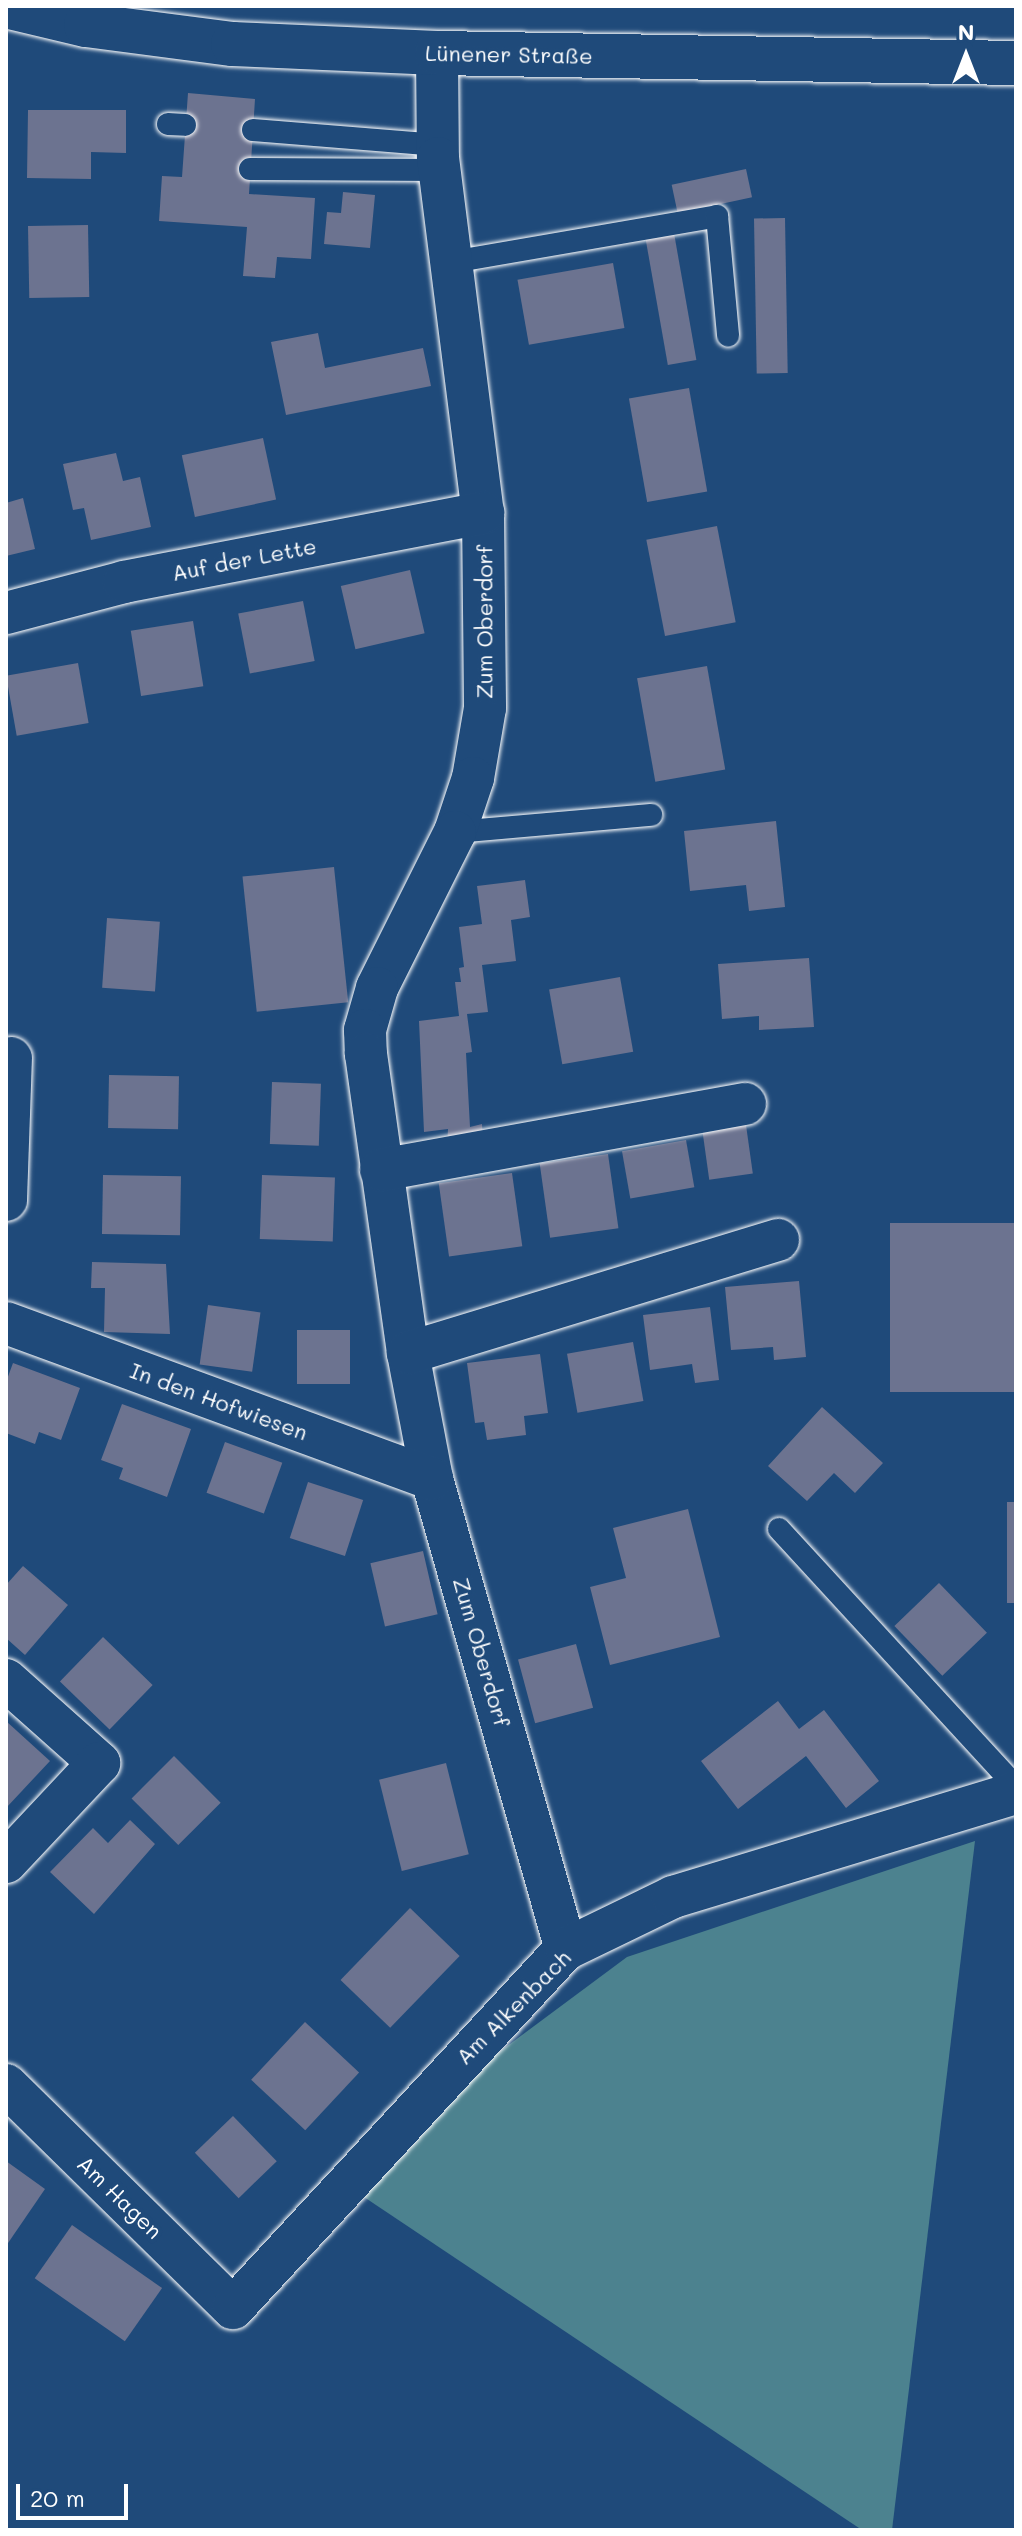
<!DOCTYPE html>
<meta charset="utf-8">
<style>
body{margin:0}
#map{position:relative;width:1022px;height:2536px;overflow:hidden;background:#1f4a7a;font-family:Mali,sans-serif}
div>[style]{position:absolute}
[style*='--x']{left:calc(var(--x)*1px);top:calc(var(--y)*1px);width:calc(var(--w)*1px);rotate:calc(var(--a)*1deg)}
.green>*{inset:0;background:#4c828f}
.building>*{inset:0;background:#6c7390;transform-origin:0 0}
.roads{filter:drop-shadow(0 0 2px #fff) drop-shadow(0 0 2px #fff)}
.lane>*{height:22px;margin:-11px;padding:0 11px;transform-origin:11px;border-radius:11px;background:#1f4a7a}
.street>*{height:42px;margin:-21px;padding:0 21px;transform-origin:21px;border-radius:21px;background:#1f4a7a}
.secondary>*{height:44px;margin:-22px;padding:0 22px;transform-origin:22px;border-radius:22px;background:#1f4a7a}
span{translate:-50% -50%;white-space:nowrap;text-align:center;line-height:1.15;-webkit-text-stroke:8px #1f4a7a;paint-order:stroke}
.street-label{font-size:22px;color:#fff}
.frame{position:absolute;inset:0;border:8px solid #fff;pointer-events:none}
.north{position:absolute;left:926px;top:16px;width:80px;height:80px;-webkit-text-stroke:6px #1f4a7a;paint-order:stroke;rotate:0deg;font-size:22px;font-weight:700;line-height:32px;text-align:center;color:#fff}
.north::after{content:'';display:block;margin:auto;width:28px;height:36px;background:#fff;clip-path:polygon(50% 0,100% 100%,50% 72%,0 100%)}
.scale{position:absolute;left:16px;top:2484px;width:112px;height:36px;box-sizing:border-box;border:4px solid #fff;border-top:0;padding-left:10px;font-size:24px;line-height:28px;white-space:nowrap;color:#fff;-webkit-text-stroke:6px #1f4a7a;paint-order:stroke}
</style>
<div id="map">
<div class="green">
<i style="clip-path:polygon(975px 1841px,892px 2530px,862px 2530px,364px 2197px,479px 2067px,627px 1957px)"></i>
</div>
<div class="building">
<i style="clip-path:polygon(188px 93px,255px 99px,249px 194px,315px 198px,311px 259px,277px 257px,275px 278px,243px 276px,247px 227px,159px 221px,162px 176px,182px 177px)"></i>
<i style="clip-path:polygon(28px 110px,126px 110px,126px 153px,91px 152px,91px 179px,27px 178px)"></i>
<i style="left:746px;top:169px;width:29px;height:76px;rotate:78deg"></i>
<i style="clip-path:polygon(343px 192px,375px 195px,370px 248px,324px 244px,327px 212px,341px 213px)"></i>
<i style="left:785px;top:218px;width:155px;height:31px;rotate:89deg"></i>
<i style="left:88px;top:225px;width:72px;height:60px;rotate:89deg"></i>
<i style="left:674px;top:233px;width:129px;height:29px;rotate:80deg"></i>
<i style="left:613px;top:263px;width:66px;height:97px;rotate:80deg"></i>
<i style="clip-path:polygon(318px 333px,325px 368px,423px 348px,431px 386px,286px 415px,271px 342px)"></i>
<i style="left:689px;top:388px;width:105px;height:61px;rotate:80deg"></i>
<i style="left:263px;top:438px;width:63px;height:83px;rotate:78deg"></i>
<i style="clip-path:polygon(116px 453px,123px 481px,140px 477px,151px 527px,91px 540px,84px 508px,73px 510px,63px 464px)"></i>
<i style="clip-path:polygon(23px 498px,35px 549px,6px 556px,6px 503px)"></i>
<i style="left:717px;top:526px;width:98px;height:72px;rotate:79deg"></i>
<i style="left:410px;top:570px;width:65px;height:71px;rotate:77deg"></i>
<i style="left:303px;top:601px;width:61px;height:66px;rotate:79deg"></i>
<i style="left:193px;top:621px;width:66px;height:63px;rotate:81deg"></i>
<i style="left:78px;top:663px;width:61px;height:73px;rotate:80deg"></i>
<i style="left:707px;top:666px;width:105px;height:71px;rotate:80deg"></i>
<i style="clip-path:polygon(776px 821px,785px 907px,749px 911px,746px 885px,690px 891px,684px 831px)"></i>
<i style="left:334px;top:867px;width:136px;height:92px;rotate:84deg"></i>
<i style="clip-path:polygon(525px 880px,530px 917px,511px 920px,516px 961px,482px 965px,488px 1012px,467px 1014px,472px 1052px,466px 1053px,470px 1127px,482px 1124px,483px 1140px,447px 1146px,448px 1129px,424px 1132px,419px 1021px,459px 1016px,455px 982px,461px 982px,459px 968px,464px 967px,459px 927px,482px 924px,477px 886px)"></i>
<i style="left:107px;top:918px;width:53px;height:70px;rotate:4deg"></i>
<i style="clip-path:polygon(809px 958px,814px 1027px,759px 1030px,759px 1016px,722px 1019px,718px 964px)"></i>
<i style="left:620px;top:977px;width:76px;height:72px;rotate:80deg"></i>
<i style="left:109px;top:1075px;width:70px;height:53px;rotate:1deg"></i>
<i style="left:272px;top:1082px;width:49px;height:62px;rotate:2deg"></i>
<i style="left:746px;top:1125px;width:49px;height:44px;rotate:82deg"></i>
<i style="left:686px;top:1140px;width:48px;height:65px;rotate:80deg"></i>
<i style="left:608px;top:1154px;width:75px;height:69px;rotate:82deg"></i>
<i style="left:512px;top:1173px;width:74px;height:74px;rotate:82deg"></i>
<i style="left:103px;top:1175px;width:78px;height:59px;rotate:1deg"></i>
<i style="left:262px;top:1175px;width:73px;height:64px;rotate:2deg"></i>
<i style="left:1016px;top:1223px;width:169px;height:126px;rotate:90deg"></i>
<i style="clip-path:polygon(92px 1262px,166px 1264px,170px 1334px,104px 1332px,105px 1288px,91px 1288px)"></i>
<i style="clip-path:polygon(799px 1281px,806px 1357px,774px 1360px,773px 1347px,731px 1350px,725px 1287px)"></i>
<i style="left:208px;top:1305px;width:53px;height:60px;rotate:8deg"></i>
<i style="clip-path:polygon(710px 1307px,719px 1380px,695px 1383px,692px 1364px,650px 1370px,643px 1315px)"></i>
<i style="left:297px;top:1330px;width:53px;height:54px"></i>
<i style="left:633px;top:1342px;width:60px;height:67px;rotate:80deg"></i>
<i style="clip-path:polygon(540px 1354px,548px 1413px,524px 1416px,526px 1435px,487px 1440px,484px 1422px,475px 1423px,467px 1363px)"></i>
<i style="clip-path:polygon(13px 1363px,80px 1388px,61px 1440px,39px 1432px,35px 1444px,6px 1433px,6px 1382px)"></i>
<i style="clip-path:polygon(122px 1404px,191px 1429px,167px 1497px,119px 1479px,123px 1468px,101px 1460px)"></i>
<i style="clip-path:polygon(822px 1407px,883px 1463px,855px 1493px,834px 1473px,807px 1501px,768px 1466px)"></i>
<i style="left:225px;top:1442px;width:61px;height:54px;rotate:20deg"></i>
<i style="left:308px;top:1482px;width:58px;height:59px;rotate:18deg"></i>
<i style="left:1007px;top:1502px;width:9px;height:101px"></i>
<i style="clip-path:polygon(688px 1509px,720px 1637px,610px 1665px,590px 1587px,626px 1578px,613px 1528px)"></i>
<i style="left:423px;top:1551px;width:65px;height:54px;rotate:77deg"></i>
<i style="clip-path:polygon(23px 1566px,68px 1605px,25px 1655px,6px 1638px,6px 1585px)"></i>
<i style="left:939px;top:1583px;width:69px;height:62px;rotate:46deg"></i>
<i style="left:103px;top:1637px;width:69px;height:62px;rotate:44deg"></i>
<i style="left:576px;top:1644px;width:66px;height:60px;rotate:75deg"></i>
<i style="clip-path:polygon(778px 1701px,799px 1729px,824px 1710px,879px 1781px,846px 1808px,806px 1756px,738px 1809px,701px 1761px)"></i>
<i style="clip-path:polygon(6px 1721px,50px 1761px,6px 1808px)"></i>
<i style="left:174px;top:1756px;width:66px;height:60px;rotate:45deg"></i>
<i style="left:446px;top:1763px;width:94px;height:69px;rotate:76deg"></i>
<i style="clip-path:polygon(130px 1820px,155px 1844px,94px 1914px,50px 1872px,93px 1828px,108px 1843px)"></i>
<i style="left:410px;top:1908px;width:69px;height:100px;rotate:44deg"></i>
<i style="left:305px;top:2022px;width:74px;height:79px;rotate:43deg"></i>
<i style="left:233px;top:2116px;width:63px;height:53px;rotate:46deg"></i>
<i style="clip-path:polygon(6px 2161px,45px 2189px,6px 2246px)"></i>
<i style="left:72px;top:2225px;width:110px;height:65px;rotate:35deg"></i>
</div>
<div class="roads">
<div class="lane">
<i style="--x:168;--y:124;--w:17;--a:3"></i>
<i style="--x:253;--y:130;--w:186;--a:4.6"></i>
<i style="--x:250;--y:169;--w:190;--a:0.3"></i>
<i style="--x:452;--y:262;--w:269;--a:-9.8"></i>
<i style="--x:717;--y:216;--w:120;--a:84.7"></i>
<i style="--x:455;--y:832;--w:197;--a:-5"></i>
<i style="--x:779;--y:1529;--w:350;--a:47.4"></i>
</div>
<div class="street">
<i style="--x:437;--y:53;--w:105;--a:89.5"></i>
<i style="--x:438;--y:158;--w:358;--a:82.8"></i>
<i style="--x:483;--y:513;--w:195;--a:89.4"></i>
<i style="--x:485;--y:708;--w:71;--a:99.7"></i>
<i style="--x:473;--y:778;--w:57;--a:108.4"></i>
<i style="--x:455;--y:832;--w:174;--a:116.6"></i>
<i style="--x:377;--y:988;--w:44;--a:105.9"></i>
<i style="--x:365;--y:1030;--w:24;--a:88"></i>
<i style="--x:366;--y:1054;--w:302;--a:82"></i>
<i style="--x:408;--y:1353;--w:128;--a:79.2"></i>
<i style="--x:432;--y:1479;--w:489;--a:74.1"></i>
<i style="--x:6;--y:613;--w:122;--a:-14.7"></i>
<i style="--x:124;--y:582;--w:366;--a:-10.9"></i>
<i style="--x:381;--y:1170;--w:370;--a:-10.3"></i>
<i style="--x:6;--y:1200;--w:142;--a:-88"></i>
<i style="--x:6;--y:1323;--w:454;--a:20.1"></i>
<i style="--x:408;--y:1353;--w:387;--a:-17"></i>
<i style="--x:6;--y:1680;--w:125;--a:41.7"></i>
<i style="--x:99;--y:1763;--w:136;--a:133.2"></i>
<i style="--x:6;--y:2085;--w:318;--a:44.5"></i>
<i style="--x:233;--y:2308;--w:490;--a:-47.2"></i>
<i style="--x:566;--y:1949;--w:119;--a:-25.9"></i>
<i style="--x:673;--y:1897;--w:358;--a:-16.9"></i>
</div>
<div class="secondary">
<i style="--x:6;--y:6;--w:82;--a:13.4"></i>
<i style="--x:86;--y:25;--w:148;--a:7.4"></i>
<i style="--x:233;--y:44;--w:204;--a:2.5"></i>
<i style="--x:437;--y:53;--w:579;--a:0.99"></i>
</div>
</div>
<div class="street-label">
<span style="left:509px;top:54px;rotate:1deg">Lünener Straße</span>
<span style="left:244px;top:559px;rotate:-11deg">Auf der Lette</span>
<span style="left:484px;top:622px;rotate:-90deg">Zum Oberdorf</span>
<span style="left:219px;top:1401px;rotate:20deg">In den Hofwiesen</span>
<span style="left:482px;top:1652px;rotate:74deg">Zum Oberdorf</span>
<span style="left:513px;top:2007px;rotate:-45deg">Am Alkenbach</span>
<span style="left:120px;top:2197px;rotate:44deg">Am Hagen</span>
</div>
<div class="frame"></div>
<div class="north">N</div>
<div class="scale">20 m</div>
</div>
